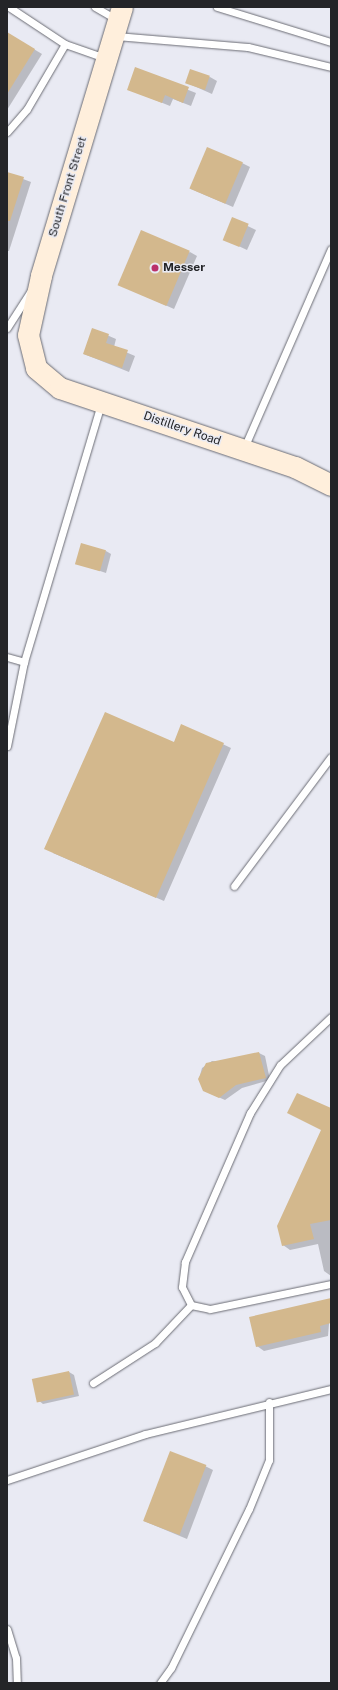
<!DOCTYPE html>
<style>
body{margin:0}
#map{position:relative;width:338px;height:1690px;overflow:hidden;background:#e9eaf3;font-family:"Public Sans",sans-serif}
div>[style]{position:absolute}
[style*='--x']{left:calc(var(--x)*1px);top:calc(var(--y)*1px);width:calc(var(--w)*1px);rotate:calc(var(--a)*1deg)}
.shadow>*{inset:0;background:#0003}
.building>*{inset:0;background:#d3b88d;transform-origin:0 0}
.roads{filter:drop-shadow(0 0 1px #6b6c74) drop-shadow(0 0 1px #6b6c74)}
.lane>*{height:7px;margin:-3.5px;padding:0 3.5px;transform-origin:3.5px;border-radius:3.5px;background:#fff}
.secondary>*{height:21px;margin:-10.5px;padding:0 10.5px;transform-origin:10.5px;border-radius:10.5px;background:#ffefdc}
.dots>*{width:11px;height:11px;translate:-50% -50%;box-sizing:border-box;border:2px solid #e9eaf3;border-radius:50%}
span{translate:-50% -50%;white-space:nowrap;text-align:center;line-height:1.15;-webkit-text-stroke:3px #e9eaf3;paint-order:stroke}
.street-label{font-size:12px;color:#242528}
.poi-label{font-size:12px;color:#242528;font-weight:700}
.left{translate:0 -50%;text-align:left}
.frame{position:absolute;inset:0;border:8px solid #242528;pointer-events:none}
</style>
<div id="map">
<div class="shadow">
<i style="clip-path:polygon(7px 33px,42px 54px,7px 110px)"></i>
<i style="clip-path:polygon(136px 69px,196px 93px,191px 106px,173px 99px,170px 106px,128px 89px)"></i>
<i style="clip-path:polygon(210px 77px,217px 81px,212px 94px,185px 82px)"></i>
<i style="clip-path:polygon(242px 163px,250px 167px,233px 207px,191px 189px)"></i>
<i style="clip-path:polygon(7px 173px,31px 182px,9px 251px,7px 251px)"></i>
<i style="clip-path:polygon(233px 219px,256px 230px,247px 250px,230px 242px)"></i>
<i style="clip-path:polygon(190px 252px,197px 256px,174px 309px,118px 284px)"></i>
<i style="clip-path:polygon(93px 329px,116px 339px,114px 347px,135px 356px,129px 372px,84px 354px)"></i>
<i style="clip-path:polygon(106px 551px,111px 554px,106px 573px,76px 563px)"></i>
<i style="clip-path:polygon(182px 725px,231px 748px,164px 901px,53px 853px,174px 743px)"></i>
<i style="clip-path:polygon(259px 1053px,265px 1056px,270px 1080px,242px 1088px,225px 1100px,209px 1093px,199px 1079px,202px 1068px,212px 1061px,226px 1062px)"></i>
<i style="clip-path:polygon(331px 1109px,331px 1276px,324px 1271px,318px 1244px,290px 1250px,283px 1245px)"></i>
<i style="clip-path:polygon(331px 1300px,328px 1336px,264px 1351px,257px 1346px)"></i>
<i style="clip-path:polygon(69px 1372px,74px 1375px,79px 1396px,43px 1404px,38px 1400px)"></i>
<i style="clip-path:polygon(205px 1466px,213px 1470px,187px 1539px,144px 1521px)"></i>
</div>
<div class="building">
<i style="clip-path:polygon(7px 32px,35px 49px,7px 94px)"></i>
<i style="clip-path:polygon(135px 67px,189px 87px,183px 103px,165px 95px,162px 103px,127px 90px)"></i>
<i style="left:190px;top:69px;width:21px;height:15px;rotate:19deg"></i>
<i style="left:207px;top:147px;width:39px;height:45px;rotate:23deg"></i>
<i style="clip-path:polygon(7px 172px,24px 177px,10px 221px,7px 221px)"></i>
<i style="left:232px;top:217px;width:18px;height:25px;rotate:22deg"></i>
<i style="left:141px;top:230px;width:53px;height:60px;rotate:23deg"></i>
<i style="clip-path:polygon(92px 328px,109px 334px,106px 343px,128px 350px,122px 368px,83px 354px)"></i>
<i style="left:81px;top:543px;width:26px;height:22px;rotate:16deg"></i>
<i style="clip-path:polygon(105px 712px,174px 742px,181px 724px,224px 743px,156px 898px,44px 849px)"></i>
<i style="clip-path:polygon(259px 1052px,266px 1078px,236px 1085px,219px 1098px,203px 1091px,198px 1079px,206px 1063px)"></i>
<i style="clip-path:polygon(297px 1093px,331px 1108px,331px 1220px,310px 1224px,314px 1239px,282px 1246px,277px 1226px,321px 1130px,287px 1113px)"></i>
<i style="clip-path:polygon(331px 1298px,331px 1323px,320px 1326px,321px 1332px,256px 1347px,249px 1317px)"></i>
<i style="left:69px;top:1371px;width:24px;height:38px;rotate:78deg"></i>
<i style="left:170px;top:1451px;width:39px;height:75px;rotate:21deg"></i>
</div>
<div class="roads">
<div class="lane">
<i style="--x:9;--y:7;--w:67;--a:33.5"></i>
<i style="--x:65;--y:44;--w:42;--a:19.3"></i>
<i style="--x:95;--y:7;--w:24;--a:30"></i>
<i style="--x:217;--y:7;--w:119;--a:17.1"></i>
<i style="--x:116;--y:36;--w:132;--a:4.8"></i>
<i style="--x:248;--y:47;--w:85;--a:13.5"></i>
<i style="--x:7;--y:132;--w:30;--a:-49"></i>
<i style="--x:27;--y:109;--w:75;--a:-59.7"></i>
<i style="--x:7;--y:328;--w:43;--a:-57.4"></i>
<i style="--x:244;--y:448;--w:217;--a:-66.4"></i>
<i style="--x:7;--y:657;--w:18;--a:16"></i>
<i style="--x:7;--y:746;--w:86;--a:-78.6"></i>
<i style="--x:24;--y:662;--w:270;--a:-73.4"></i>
<i style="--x:234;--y:886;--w:161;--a:-53.1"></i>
<i style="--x:331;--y:1017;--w:70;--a:136.7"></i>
<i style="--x:280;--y:1065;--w:57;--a:122"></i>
<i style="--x:250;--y:1113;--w:163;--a:113.6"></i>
<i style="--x:185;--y:1262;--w:25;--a:97"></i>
<i style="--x:182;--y:1287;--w:20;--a:63"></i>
<i style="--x:191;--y:1305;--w:19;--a:12"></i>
<i style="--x:210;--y:1309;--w:124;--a:-11.7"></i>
<i style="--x:93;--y:1383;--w:74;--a:-32.8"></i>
<i style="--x:155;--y:1343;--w:52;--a:-46.5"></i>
<i style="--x:7;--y:1480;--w:145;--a:-18.4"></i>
<i style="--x:145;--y:1434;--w:191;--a:-13.6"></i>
<i style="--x:7;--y:1629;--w:30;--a:73"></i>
<i style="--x:16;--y:1658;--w:25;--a:88"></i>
<i style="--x:160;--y:1683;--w:19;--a:-54"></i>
<i style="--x:171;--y:1668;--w:177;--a:-63.9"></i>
<i style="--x:249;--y:1509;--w:53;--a:-67.8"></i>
<i style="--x:269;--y:1460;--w:58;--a:-90"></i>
</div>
<div class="secondary">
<i style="--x:122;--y:7;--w:281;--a:106.8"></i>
<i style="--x:41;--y:276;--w:60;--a:102.4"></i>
<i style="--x:28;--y:335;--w:34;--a:76"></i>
<i style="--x:36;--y:368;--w:31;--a:40"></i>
<i style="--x:60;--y:388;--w:248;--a:18.6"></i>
<i style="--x:295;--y:467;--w:40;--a:26.6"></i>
</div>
</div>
<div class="dots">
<i style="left:155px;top:268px;background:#ba306a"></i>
</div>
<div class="street-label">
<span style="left:68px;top:187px;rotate:-73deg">South Front Street</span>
<span style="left:182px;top:429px;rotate:19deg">Distillery Road</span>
</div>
<div class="poi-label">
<span class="left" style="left:163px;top:268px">Messer</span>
</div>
<div class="frame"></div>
</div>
